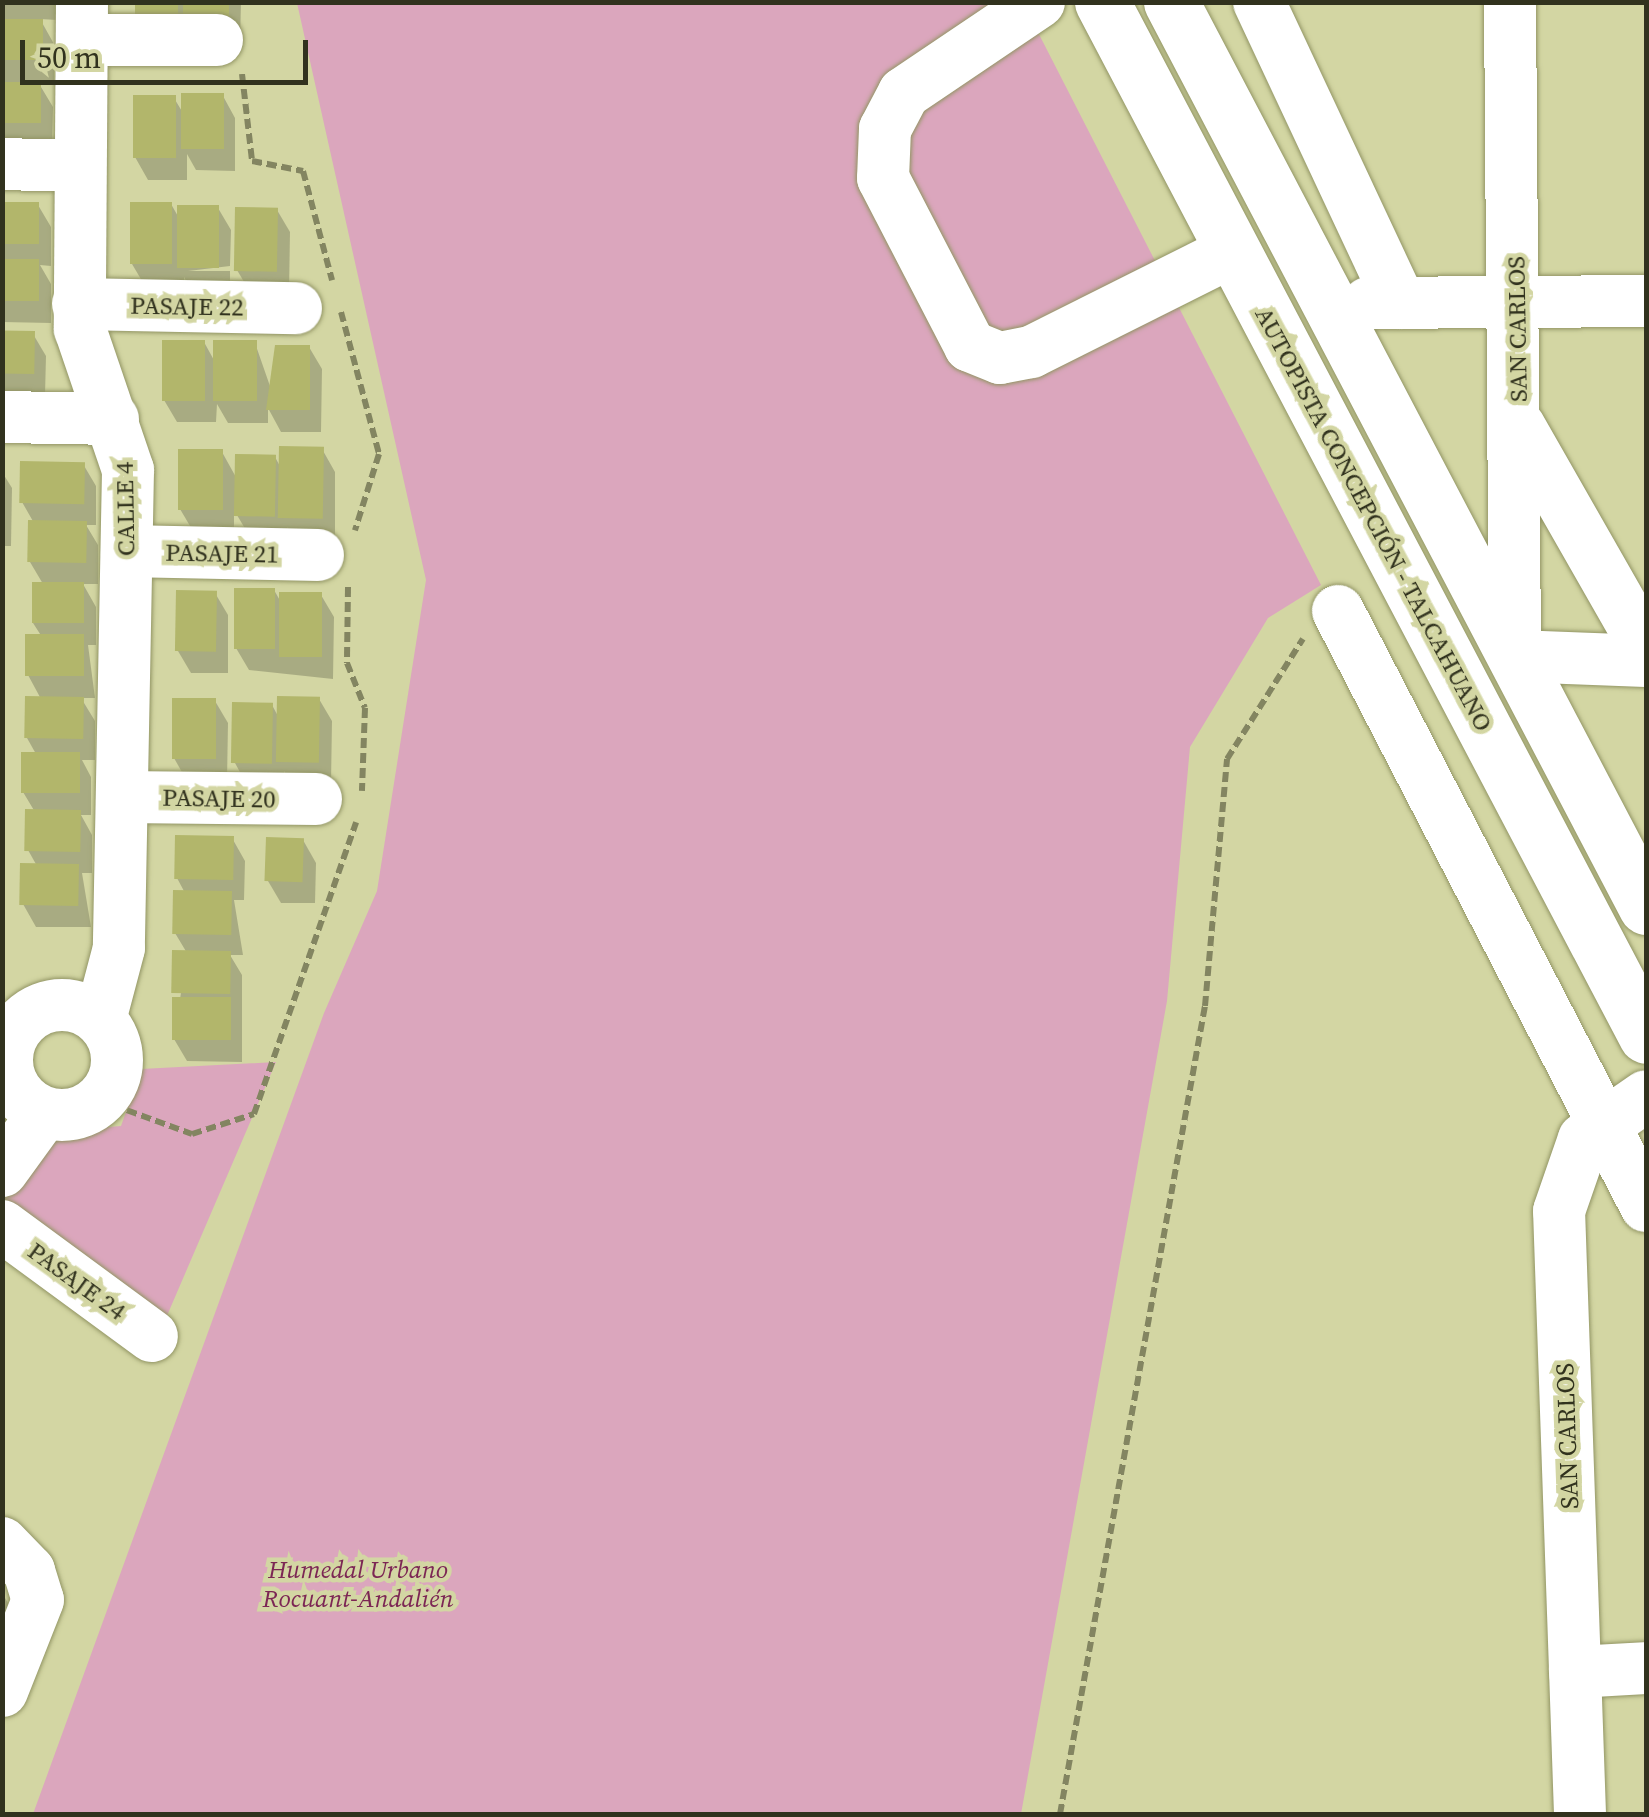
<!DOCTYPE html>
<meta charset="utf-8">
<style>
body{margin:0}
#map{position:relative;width:1649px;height:1817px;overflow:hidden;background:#d3d6a3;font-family:"Source Serif 4",serif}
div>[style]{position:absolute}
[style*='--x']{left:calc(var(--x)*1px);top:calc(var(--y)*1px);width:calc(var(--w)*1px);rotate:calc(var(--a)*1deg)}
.green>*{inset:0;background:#dba6bd}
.shadow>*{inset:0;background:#0003}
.building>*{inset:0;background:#b2b66b;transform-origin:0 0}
.path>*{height:6px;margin-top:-3px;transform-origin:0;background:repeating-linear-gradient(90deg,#838561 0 10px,transparent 0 15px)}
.roads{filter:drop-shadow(0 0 2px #929564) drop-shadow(0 0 2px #929564)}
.minor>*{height:52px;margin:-26px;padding:0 26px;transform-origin:26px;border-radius:26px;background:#fff}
.minor>.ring{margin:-26px;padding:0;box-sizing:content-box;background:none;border:52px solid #fff;border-radius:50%}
.major>*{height:55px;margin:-27.5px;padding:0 27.5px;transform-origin:27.5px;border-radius:27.5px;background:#fff}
span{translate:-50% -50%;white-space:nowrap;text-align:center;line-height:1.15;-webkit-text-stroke:9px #d3d6a3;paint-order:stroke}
.street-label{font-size:25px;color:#31321e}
.park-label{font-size:25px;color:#7c2654;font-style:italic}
.frame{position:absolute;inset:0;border:5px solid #31321e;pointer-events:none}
.scale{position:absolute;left:20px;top:40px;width:288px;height:45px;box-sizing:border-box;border:5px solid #31321e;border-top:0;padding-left:12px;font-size:30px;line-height:35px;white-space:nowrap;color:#31321e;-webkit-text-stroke:8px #d3d6a3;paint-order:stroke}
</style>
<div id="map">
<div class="green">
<i style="clip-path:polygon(297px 3px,1023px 3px,1321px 585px,1268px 618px,1190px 747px,1167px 1001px,1021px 1814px,33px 1814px,324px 1013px,377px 891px,426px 580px)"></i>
<i style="clip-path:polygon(276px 1062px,166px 1318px,3px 1198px,3px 1120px,20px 1134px,121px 1126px,141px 1069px)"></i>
</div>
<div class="shadow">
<i style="clip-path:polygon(2px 2px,57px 2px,57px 20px,40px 19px,54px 44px,54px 82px,38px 82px,53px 107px,52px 145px,2px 145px)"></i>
<i style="clip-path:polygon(138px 2px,241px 2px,240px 42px)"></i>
<i style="clip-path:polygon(223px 96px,235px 118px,235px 171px,196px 170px,187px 154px,187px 180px,148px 180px,135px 157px,174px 98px,183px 113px)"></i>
<i style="clip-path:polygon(171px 204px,179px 218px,218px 208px,231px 230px,230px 266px,188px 271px,230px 271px,230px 290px,191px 290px,184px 277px,184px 286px,145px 286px,132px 264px)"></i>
<i style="clip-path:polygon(2px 205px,38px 205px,51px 227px,51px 266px,40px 265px,51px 284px,51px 323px,2px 322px)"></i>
<i style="clip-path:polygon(277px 210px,290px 232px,289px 292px,250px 292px,237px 270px)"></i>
<i style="clip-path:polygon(2px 334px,33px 334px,46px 356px,45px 395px,2px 395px)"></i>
<i style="clip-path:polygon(204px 342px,215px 362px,255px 343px,271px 389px,309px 347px,322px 369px,321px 432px,281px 432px,268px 408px,268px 423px,228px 423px,217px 404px,216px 422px,177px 422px,164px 400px)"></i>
<i style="clip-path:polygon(322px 449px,335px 472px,335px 540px,294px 539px,287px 527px,287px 538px,250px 537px,234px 510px,234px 532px,193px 531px,180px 509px,222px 452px,237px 479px,275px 457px,282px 470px)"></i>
<i style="clip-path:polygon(83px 464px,96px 486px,96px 525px,86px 525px,98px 545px,98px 584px,83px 584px,96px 607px,96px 645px,88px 645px,95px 698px,81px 698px,95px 721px,95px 760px,82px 760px,91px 777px,91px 815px,81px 815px,92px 835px,92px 873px,82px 873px,91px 927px,36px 927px,23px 904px,37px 866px,28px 850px,35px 812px,23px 792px,36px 754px,27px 738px,41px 699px,28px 675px,42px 637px,33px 623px,43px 584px,30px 562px,34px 523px,22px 502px)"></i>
<i style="clip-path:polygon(2px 472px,12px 488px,11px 546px,2px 546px)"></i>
<i style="clip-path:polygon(274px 590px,282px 604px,321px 595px,334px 617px,333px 679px,249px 670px,236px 648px)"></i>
<i style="clip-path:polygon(215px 593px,228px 615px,228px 673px,191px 673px,178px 651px)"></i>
<i style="clip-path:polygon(319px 699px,332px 721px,331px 784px,292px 783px,284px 771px,284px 785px,247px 785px,235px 763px,272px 705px,279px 718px)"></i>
<i style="clip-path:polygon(215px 701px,228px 723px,227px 781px,187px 781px,174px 758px)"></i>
<i style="clip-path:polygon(232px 838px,245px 861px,244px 900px,234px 900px,243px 955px,230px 955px,242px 975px,242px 1062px,187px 1061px,174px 1039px,187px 953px,175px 933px,185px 893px,177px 878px)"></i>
<i style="clip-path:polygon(303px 840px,316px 863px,315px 903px,281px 903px,268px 881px)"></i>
<i style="clip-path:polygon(2px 1593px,14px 1613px,2px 1645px)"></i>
</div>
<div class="building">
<i style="left:135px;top:2px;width:43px;height:18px"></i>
<i style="left:183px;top:2px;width:46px;height:19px"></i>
<i style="left:2px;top:19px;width:41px;height:41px"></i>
<i style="left:2px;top:82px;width:39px;height:41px"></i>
<i style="left:181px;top:93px;width:43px;height:56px"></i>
<i style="left:133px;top:95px;width:43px;height:63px"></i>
<i style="left:2px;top:202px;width:37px;height:42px"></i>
<i style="left:130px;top:202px;width:42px;height:62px"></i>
<i style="left:219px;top:205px;width:63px;height:42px;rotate:90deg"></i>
<i style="left:235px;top:207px;width:43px;height:64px;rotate:1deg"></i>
<i style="left:2px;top:259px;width:37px;height:42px"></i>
<i style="left:35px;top:331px;width:43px;height:33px;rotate:91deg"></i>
<i style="left:162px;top:340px;width:43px;height:61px"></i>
<i style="left:213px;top:340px;width:44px;height:61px"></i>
<i style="clip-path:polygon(275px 345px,310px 345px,310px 410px,266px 410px)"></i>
<i style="left:279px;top:446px;width:45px;height:72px;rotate:1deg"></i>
<i style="left:178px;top:449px;width:45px;height:61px"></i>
<i style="left:235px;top:454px;width:41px;height:62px;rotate:1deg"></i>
<i style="left:20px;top:461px;width:65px;height:42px;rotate:1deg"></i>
<i style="left:28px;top:520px;width:59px;height:42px;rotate:1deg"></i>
<i style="left:32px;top:582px;width:52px;height:41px"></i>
<i style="left:234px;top:588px;width:41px;height:61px"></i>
<i style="left:176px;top:590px;width:41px;height:61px;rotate:1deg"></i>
<i style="left:279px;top:592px;width:43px;height:65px"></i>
<i style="left:25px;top:634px;width:59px;height:42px"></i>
<i style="left:25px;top:696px;width:59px;height:42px;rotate:1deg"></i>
<i style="left:277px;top:696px;width:43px;height:66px;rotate:1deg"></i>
<i style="left:172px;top:698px;width:44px;height:61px"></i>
<i style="left:232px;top:702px;width:41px;height:61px;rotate:1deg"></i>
<i style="left:21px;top:752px;width:59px;height:41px"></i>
<i style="left:25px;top:809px;width:56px;height:42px;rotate:1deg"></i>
<i style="left:175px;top:835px;width:59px;height:44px;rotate:1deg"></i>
<i style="left:266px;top:837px;width:38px;height:44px;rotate:2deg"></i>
<i style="left:20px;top:863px;width:59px;height:42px;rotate:1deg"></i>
<i style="left:173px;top:890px;width:59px;height:44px;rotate:1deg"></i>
<i style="left:172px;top:950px;width:59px;height:43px;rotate:1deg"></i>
<i style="left:172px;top:997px;width:59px;height:43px"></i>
</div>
<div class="path">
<i style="--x:242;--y:74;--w:88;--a:83.4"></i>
<i style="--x:252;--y:161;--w:52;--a:11.1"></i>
<i style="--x:303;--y:171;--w:113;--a:75.1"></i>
<i style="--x:341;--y:312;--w:147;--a:75"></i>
<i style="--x:379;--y:454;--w:80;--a:107.5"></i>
<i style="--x:348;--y:587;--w:76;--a:90.8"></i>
<i style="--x:347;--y:663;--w:48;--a:68.2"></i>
<i style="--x:365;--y:708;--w:83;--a:92.1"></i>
<i style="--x:99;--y:1100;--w:99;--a:20.1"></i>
<i style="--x:192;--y:1134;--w:65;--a:-17.9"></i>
<i style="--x:254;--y:1114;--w:309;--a:-70.7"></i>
<i style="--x:1060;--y:1814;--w:821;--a:-79.83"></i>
<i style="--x:1205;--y:1006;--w:248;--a:-84.9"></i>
<i style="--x:1227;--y:759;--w:142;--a:-57.7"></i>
</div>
<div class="roads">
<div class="minor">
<i style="--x:82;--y:2;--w:327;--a:90.4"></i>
<i style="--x:80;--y:329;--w:149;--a:71.2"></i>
<i style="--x:128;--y:470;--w:478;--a:91.1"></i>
<i style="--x:119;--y:948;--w:74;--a:104.8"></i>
<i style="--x:1039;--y:2;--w:163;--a:146"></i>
<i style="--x:904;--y:93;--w:41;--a:117.8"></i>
<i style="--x:885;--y:129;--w:49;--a:92.3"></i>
<i style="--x:883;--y:178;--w:189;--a:62.6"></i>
<i style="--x:970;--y:346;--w:32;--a:22"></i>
<i style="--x:1000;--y:358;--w:32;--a:-11"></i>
<i style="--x:1031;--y:352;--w:226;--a:-26.6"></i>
<i style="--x:1259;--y:2;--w:332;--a:64.9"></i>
<i style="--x:1510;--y:2;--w:654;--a:89.56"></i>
<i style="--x:1515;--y:656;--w:131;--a:2.2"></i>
<i style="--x:82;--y:40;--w:135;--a:0"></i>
<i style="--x:2;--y:164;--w:78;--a:1.5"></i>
<i style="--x:1368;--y:303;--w:278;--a:-0.4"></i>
<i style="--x:78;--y:304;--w:218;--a:1.1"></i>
<i style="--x:2;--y:417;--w:111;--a:1"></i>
<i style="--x:1519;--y:426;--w:257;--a:60.3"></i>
<i style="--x:127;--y:551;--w:191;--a:1.2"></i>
<i style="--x:1338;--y:611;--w:670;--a:62.63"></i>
<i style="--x:122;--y:797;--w:194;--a:0.6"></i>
<i class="ring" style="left:7px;top:1005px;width:58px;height:58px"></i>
<i style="--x:2;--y:1171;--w:72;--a:-54.1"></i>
<i style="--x:2;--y:1226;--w:186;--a:36.3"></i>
<i style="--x:2;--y:1543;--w:39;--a:46"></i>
<i style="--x:29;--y:1571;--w:30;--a:73"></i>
<i style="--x:38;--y:1600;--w:98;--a:111.6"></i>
<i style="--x:1575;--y:1672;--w:71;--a:-3.2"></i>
<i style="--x:1580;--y:1814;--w:603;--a:-91.99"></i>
<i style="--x:1559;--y:1211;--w:76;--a:-70.9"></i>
<i style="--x:1584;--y:1139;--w:75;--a:-34.7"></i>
</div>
<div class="major">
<i style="--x:1102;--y:2;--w:1168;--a:62.25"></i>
<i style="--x:1171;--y:2;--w:1022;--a:62.31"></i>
</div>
</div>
<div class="street-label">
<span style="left:187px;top:306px;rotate:1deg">PASAJE 22</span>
<span style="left:1517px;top:329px;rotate:-91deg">SAN CARLOS</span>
<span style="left:125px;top:509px;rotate:-91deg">CALLE 4</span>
<span style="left:1374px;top:519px;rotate:62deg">AUTOPISTA CONCEPCIÓN - TALCAHUANO</span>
<span style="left:222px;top:553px;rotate:1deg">PASAJE 21</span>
<span style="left:219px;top:798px;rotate:1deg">PASAJE 20</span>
<span style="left:77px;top:1281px;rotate:36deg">PASAJE 24</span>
<span style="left:1567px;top:1436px;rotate:-92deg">SAN CARLOS</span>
</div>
<div class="park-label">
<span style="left:358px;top:1584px">Humedal Urbano<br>Rocuant-Andalién</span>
</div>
<div class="frame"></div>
<div class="scale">50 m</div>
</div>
